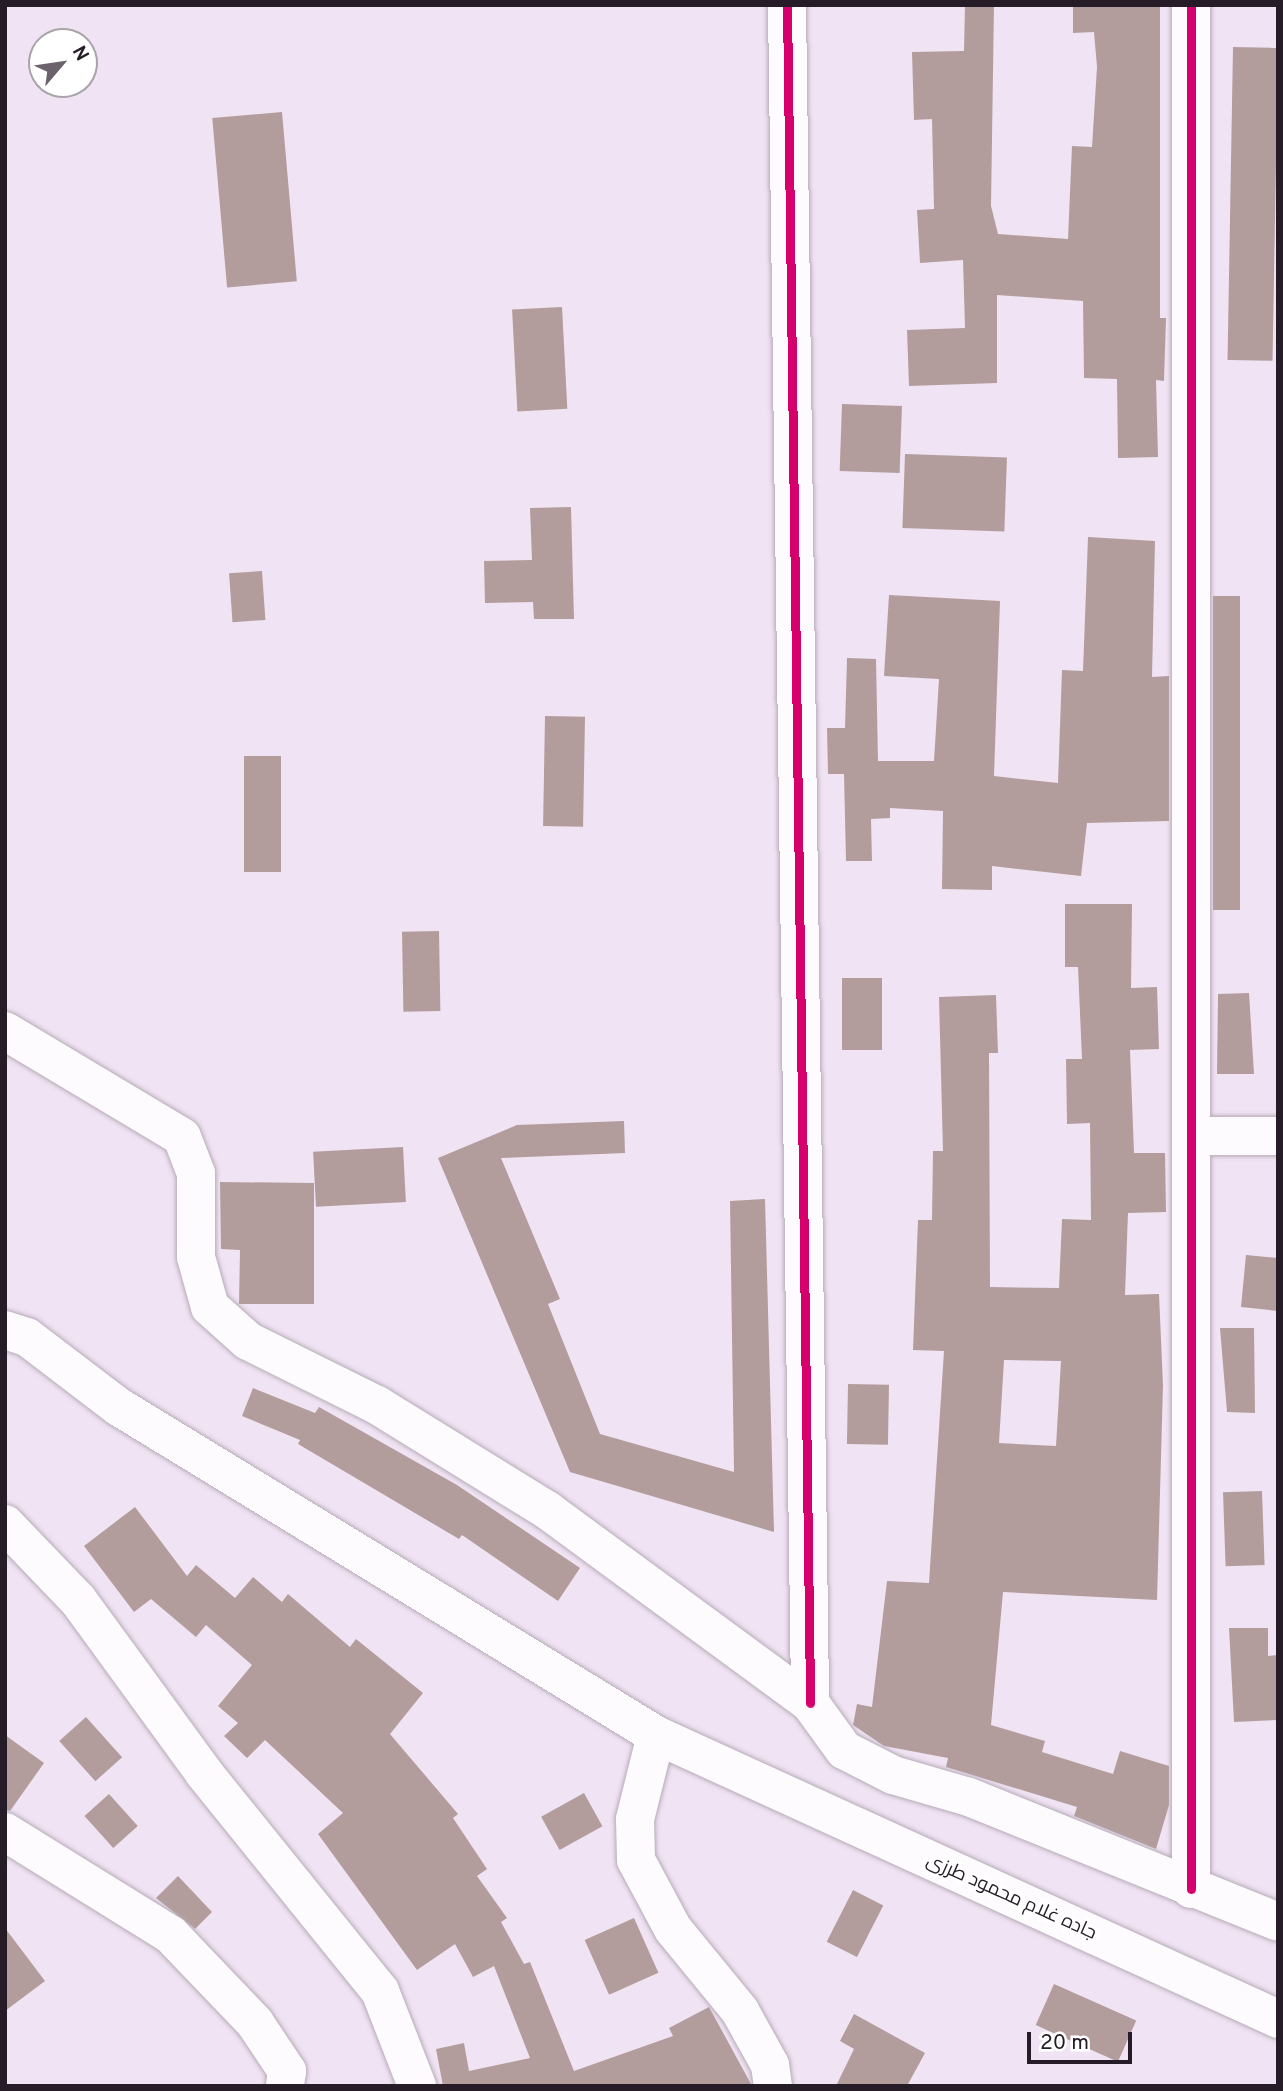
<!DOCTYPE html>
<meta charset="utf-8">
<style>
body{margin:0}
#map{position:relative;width:1283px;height:2091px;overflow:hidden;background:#f0e3f3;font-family:Overpass,Cairo,sans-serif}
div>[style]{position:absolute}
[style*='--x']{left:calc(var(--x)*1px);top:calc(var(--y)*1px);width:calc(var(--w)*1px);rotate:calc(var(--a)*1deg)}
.building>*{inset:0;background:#b29d9c;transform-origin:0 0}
.roads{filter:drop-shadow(0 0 2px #b6abb8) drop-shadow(0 0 2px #b6abb8)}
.minor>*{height:38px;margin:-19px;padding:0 19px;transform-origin:19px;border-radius:19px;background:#fdfbfd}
.cycleway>*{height:9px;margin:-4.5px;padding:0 4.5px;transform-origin:4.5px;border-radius:4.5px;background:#d6006c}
span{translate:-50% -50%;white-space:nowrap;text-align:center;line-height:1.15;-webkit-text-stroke:7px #fff;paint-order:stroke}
.street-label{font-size:19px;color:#251c27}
.frame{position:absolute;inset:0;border:7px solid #251c27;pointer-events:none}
.north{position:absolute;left:28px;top:28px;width:70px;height:70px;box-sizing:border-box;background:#fff;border:2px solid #a8a4a9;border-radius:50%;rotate:61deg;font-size:19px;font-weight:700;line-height:28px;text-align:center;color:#251c27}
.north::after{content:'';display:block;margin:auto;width:24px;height:32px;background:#6c626e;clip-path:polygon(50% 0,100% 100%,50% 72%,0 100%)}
.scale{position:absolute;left:1027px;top:2032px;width:105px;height:32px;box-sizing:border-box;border:4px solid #251c27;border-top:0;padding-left:9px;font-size:21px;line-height:24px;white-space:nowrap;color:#251c27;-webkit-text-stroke:5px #fff;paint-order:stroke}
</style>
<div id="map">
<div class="building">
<i style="clip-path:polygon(965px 5px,994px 5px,991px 206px,998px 234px,1068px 239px,1072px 146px,1092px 147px,1097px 67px,1094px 32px,1073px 33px,1073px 5px,1160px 5px,1160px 318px,1166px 318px,1164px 381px,1156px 380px,1158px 457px,1118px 458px,1117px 379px,1084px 378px,1083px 301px,997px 295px,997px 383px,909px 386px,907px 330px,965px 328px,963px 260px,920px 263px,917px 210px,934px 209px,932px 119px,914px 120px,912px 52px,964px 51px)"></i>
<i style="left:1233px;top:47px;width:45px;height:313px;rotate:1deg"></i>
<i style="left:282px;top:112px;width:170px;height:70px;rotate:85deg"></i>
<i style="left:562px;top:307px;width:102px;height:50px;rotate:87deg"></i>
<i style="left:842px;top:404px;width:60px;height:67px;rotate:2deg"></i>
<i style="left:905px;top:454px;width:102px;height:74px;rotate:2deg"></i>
<i style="clip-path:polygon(571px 507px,574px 619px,534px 619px,533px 602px,485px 603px,484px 561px,532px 560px,530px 508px)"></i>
<i style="clip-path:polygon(1088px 537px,1155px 541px,1152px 677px,1169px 676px,1169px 821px,1087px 823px,1081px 876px,992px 866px,992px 890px,942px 889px,943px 811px,890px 808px,890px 818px,871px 819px,872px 861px,846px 861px,844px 774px,828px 774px,827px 728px,845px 728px,847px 658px,876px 659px,878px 761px,934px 761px,939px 679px,884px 676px,889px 595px,1000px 601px,994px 776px,1058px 783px,1062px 670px,1083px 671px)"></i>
<i style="left:262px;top:571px;width:49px;height:33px;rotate:86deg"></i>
<i style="left:1213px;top:596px;width:27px;height:314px"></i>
<i style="left:545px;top:716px;width:40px;height:110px;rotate:1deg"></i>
<i style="left:244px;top:756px;width:37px;height:116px"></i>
<i style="clip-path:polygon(evenodd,1065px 904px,1132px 904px,1131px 988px,1157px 987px,1159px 1049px,1130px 1050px,1134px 1153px,1165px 1153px,1166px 1212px,1128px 1213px,1125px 1295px,1159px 1294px,1163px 1385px,1157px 1600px,1003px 1592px,991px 1725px,1045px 1741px,1042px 1752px,1113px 1774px,1120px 1751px,1169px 1766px,1169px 1805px,1156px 1849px,1074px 1816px,1077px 1807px,946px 1767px,948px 1758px,884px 1746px,853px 1725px,857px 1704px,872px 1707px,887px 1581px,929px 1583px,944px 1351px,913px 1350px,918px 1220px,932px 1220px,933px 1151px,943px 1151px,939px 997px,996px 995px,998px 1053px,989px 1053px,990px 1287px,1059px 1288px,1062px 1219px,1091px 1220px,1090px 1123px,1067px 1124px,1066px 1059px,1082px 1059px,1078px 967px,1065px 967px,1065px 904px,1004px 1360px,1061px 1361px,1056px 1446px,999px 1443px,1004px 1360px)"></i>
<i style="left:439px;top:931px;width:80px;height:37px;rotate:89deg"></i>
<i style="left:842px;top:978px;width:40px;height:72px"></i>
<i style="clip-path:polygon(1249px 993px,1254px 1074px,1217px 1074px,1218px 994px)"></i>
<i style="clip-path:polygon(624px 1121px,625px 1153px,501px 1158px,560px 1299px,548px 1304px,600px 1434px,734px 1472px,730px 1201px,765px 1199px,774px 1532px,570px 1472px,438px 1158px,517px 1125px)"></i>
<i style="left:403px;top:1147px;width:55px;height:90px;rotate:87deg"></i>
<i style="clip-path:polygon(220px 1182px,314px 1183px,314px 1304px,239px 1304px,240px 1250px,221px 1249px)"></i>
<i style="clip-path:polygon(1246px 1255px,1278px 1258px,1278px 1311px,1241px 1307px)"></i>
<i style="clip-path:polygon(1220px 1328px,1254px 1328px,1255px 1413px,1227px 1412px)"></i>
<i style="left:848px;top:1384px;width:41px;height:60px;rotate:1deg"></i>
<i style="clip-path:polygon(253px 1388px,315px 1413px,319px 1407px,457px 1485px,580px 1568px,558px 1601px,462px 1535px,459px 1539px,298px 1444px,300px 1440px,242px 1416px)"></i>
<i style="left:1262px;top:1491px;width:74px;height:39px;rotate:88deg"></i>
<i style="clip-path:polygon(135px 1507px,187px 1576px,196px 1565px,235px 1598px,253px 1577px,282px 1602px,288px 1594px,350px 1647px,356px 1639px,423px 1693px,390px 1734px,458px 1814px,453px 1818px,487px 1869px,477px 1876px,507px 1918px,501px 1922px,524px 1964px,530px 1962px,574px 2071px,673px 2036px,669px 2028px,709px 2007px,751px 2084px,443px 2086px,436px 2049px,464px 2043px,469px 2071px,530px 2058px,494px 1966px,473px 1977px,455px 1944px,417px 1970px,318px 1834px,343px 1813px,265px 1740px,247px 1758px,224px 1736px,238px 1723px,218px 1706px,252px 1665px,206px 1625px,196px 1637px,151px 1599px,134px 1612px,84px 1546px)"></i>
<i style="clip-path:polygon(1229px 1628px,1268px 1628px,1268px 1656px,1278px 1655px,1278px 1720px,1234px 1722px)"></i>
<i style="left:86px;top:1717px;width:54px;height:36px;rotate:48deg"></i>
<i style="clip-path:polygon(5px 1735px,44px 1763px,10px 1811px,5px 1810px)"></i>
<i style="left:584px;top:1793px;width:38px;height:49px;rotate:61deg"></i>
<i style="left:109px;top:1794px;width:43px;height:33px;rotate:48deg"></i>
<i style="clip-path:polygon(178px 1876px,212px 1912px,195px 1929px,156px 1898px)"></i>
<i style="left:853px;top:1890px;width:34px;height:58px;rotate:27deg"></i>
<i style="left:634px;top:1918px;width:60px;height:54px;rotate:66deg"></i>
<i style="clip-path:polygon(5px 1928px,45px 1981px,5px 2011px)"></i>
<i style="left:1054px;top:1984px;width:90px;height:45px;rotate:24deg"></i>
<i style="clip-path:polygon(854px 2014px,925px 2053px,907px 2086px,836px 2086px,854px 2049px,840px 2041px)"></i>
</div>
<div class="roads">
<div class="minor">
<i style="--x:787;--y:5;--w:1698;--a:89.22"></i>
<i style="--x:1191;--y:5;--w:1884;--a:90"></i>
<i style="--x:5;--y:1031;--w:206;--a:30.9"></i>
<i style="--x:182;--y:1137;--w:39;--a:69"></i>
<i style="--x:196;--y:1173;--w:84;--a:90"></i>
<i style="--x:196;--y:1257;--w:52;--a:74.4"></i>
<i style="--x:210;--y:1307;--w:51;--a:41.8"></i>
<i style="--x:248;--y:1341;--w:144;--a:26.4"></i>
<i style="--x:377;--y:1405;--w:200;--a:31.7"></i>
<i style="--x:547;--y:1510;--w:326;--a:36.3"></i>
<i style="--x:810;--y:1703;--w:58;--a:54.1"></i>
<i style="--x:844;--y:1750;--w:55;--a:27"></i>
<i style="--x:893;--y:1775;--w:79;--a:16.1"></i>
<i style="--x:969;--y:1797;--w:333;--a:22"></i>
<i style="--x:1191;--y:1136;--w:87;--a:0"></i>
<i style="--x:5;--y:1330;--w:23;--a:18"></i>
<i style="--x:27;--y:1337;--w:116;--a:37.3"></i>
<i style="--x:119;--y:1407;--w:629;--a:31.42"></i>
<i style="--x:656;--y:1735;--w:684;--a:24.54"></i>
<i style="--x:5;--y:1524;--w:105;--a:46.2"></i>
<i style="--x:78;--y:1600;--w:214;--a:53.9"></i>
<i style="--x:204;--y:1773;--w:280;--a:51.1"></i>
<i style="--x:380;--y:1991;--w:102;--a:68.7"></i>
<i style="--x:656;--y:1735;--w:87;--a:104"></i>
<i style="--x:635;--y:1819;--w:41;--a:88.6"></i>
<i style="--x:636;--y:1860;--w:78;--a:61.8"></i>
<i style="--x:673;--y:1929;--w:106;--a:50.7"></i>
<i style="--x:740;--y:2011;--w:62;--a:60.9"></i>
<i style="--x:770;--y:2065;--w:21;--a:82"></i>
<i style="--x:5;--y:1832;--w:195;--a:31.8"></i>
<i style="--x:171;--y:1935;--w:122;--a:46.3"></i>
<i style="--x:255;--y:2023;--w:58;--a:56.3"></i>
<i style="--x:287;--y:2071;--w:15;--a:98"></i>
</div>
</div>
<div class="cycleway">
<i style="--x:787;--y:5;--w:1698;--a:89.22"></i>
<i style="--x:1191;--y:5;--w:1884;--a:90"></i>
</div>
<div class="street-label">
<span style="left:1011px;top:1898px;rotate:24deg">جاده غلام‌ محمود طرزی</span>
</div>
<div class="frame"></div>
<div class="north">N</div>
<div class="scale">20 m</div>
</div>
